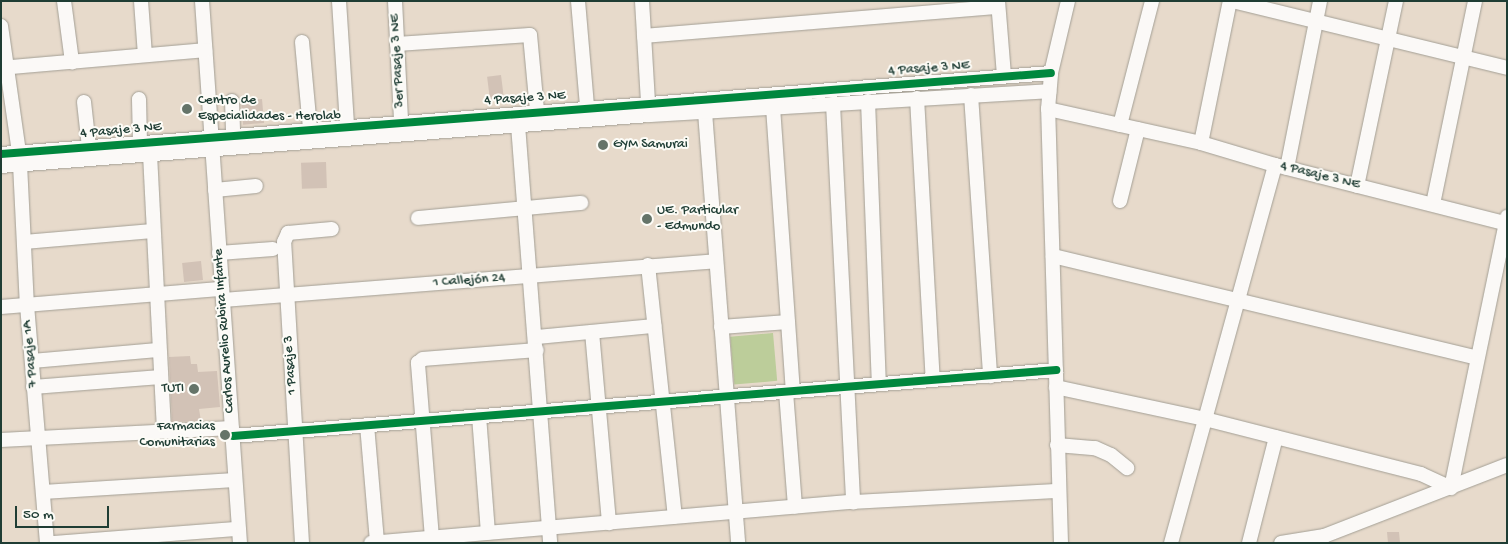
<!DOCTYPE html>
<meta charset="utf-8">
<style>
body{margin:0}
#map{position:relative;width:1508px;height:544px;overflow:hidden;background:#e7dacb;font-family:"Gochi Hand",sans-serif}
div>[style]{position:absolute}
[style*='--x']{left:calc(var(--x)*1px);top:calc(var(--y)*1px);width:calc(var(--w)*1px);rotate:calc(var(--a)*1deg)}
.green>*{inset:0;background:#bccd9a;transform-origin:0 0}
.building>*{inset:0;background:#d2c2b6;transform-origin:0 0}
.roads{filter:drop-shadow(0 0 1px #a39f95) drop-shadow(0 0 1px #a39f95)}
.minor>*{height:14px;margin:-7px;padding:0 7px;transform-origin:7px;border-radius:7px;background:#fbf9f7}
.cycleway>*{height:8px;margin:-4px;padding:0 4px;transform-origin:4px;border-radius:4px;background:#00873e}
.dots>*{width:14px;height:14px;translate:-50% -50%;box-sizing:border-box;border:2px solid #fdfcf7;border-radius:50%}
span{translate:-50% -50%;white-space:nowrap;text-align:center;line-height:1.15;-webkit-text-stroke:4px #fdfcf7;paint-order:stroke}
.street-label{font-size:14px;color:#1f3d34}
.poi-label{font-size:14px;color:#1f3d34}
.left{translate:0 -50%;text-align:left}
.right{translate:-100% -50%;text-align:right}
.frame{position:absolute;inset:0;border:2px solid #1f3d34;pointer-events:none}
.scale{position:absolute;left:15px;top:506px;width:94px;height:22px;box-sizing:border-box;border:2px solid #1f3d34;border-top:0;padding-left:6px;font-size:15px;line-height:18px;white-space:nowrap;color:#1f3d34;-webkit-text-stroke:4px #fdfcf7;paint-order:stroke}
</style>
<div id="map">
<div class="green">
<i style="left:773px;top:333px;width:48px;height:43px;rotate:85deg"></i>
</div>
<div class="building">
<i style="left:501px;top:75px;width:24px;height:14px;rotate:83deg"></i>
<i style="left:262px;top:99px;width:24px;height:21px;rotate:85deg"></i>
<i style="left:326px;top:162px;width:26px;height:25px;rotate:88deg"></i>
<i style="left:201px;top:261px;width:19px;height:19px;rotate:84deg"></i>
<i style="clip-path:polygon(190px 356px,191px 364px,197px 364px,198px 372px,217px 371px,220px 407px,199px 409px,201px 421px,172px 422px,169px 357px)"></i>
<i style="clip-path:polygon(1387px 532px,1399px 532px,1400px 543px,1388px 543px)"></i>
</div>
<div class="roads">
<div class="minor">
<i style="--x:64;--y:1;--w:62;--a:82.5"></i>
<i style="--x:141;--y:1;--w:54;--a:85.8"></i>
<i style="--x:202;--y:1;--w:543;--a:85.99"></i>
<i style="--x:339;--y:1;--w:125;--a:86.3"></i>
<i style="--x:395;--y:1;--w:120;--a:87.1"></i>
<i style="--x:578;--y:1;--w:106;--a:85.1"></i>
<i style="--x:642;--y:1;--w:101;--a:86.6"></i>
<i style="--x:998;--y:1;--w:75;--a:85.4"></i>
<i style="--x:1233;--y:1;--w:282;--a:13.7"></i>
<i style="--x:1;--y:26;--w:128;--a:81.9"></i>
<i style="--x:644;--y:36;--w:355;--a:-4.7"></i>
<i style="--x:302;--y:42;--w:87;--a:84.7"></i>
<i style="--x:397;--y:44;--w:133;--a:-3.9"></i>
<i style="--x:530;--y:35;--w:76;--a:84.7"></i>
<i style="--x:1;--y:68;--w:205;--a:-5"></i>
<i style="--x:971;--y:95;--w:282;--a:86.1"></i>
<i style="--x:917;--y:98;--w:282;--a:86.8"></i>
<i style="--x:139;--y:99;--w:43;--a:88.7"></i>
<i style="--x:232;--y:101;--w:34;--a:88"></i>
<i style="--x:868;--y:101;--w:283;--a:87.8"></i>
<i style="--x:84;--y:102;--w:45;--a:83.7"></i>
<i style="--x:833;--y:104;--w:399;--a:87.1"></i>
<i style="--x:773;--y:107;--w:285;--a:86"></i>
<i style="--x:1048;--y:109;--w:157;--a:12.5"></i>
<i style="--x:1201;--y:143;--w:77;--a:16.6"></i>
<i style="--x:1275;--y:165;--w:237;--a:14.2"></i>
<i style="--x:705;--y:112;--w:432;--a:85.6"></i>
<i style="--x:518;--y:125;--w:419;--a:85.6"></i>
<i style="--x:1120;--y:125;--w:128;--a:-75.5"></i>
<i style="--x:1201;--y:143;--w:145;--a:-78.5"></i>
<i style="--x:1;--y:154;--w:1053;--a:-4.41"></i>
<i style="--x:150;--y:154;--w:277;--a:87.1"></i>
<i style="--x:20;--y:164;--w:141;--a:87.2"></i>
<i style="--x:27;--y:305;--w:239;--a:85.2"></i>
<i style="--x:1;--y:166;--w:650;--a:-4.5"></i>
<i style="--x:649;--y:115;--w:401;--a:-3.4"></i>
<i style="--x:1287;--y:168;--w:170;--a:-78.8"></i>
<i style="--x:1357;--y:186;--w:189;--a:-78.1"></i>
<i style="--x:215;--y:190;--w:41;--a:-5.6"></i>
<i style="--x:1120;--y:201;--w:74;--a:-76"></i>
<i style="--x:1433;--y:204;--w:207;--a:-78.3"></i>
<i style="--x:418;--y:218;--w:164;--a:-5.3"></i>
<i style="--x:24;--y:242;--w:129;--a:-4.9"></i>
<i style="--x:219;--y:253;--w:54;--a:-4.2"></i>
<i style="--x:1053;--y:256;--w:436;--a:13.5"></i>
<i style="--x:648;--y:265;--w:253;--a:83.9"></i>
<i style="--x:223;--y:300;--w:494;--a:-4.5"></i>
<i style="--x:1;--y:307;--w:222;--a:-4.7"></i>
<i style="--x:721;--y:327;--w:67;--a:-4.3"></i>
<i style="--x:592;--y:332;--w:192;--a:84.9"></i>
<i style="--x:537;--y:337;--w:118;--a:-5.4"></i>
<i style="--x:32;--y:361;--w:126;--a:-5"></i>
<i style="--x:33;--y:387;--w:128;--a:-4.5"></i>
<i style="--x:1056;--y:387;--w:152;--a:12.1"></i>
<i style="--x:1205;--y:419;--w:223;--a:14.3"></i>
<i style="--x:1421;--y:474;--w:33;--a:25"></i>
<i style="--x:1451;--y:488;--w:277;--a:-78.3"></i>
<i style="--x:786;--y:392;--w:115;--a:85.5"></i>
<i style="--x:479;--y:416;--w:117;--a:85.6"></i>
<i style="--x:367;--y:425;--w:117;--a:85.1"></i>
<i style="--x:233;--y:436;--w:826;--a:-4.58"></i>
<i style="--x:1;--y:440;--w:231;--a:-3"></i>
<i style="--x:1057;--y:445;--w:38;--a:5"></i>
<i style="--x:1095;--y:448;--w:17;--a:24"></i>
<i style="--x:1111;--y:455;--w:21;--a:39"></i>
<i style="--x:43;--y:492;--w:192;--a:-3.6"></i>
<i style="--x:432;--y:538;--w:176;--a:-94.6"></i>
<i style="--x:418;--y:363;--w:6;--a:-39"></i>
<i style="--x:423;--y:359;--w:114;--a:-4.5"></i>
<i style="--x:54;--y:543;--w:185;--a:-4.4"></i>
<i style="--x:302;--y:543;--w:302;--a:-93.4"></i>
<i style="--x:284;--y:242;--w:10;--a:-66"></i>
<i style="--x:288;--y:233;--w:44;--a:-5.2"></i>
<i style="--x:371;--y:543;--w:484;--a:-4.9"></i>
<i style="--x:853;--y:502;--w:205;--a:-3.1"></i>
<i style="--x:1061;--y:543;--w:434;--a:-91.7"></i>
<i style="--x:1048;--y:109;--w:36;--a:-85"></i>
<i style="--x:1051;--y:73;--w:74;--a:-76.7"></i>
<i style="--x:1171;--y:543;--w:392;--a:-74.6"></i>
<i style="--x:1249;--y:543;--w:109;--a:-75.7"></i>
<i style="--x:1281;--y:543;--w:44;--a:-9.2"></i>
<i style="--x:1324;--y:536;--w:196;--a:-21.2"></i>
</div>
</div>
<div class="cycleway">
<i style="--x:1;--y:154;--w:1053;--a:-4.41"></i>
<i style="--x:233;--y:436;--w:826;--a:-4.58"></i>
</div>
<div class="dots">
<i style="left:187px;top:109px;background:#657469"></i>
<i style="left:603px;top:145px;background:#657469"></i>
<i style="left:647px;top:219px;background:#657469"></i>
<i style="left:194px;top:389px;background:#657469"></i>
<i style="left:225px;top:435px;background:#657469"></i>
</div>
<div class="street-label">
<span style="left:398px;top:61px;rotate:-93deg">3er Pasaje 3 NE</span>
<span style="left:929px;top:69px;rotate:-4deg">4 Pasaje 3 NE</span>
<span style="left:525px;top:99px;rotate:-4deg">4 Pasaje 3 NE</span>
<span style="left:121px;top:131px;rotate:-5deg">4 Pasaje 3 NE</span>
<span style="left:1320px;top:176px;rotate:14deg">4 Pasaje 3 NE</span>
<span style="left:469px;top:281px;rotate:-4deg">1 Callejón 24</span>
<span style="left:225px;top:331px;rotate:-94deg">Carlos Aurelio Rubira Infante</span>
<span style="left:31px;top:354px;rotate:-95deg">7 Pasaje 1A</span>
<span style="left:291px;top:365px;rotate:-94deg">1 Pasaje 3</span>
</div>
<div class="poi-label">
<span class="left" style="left:198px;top:109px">Centro de<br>Especialidades - Herolab</span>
<span class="left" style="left:613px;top:145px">GYM Samurai</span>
<span class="left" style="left:657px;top:219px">UE. Particular<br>- Edmundo</span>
<span class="right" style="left:184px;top:389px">TUTI</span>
<span class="right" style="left:215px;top:435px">Farmacias<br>Comunitarias</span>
</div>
<div class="frame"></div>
<div class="scale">50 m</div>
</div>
